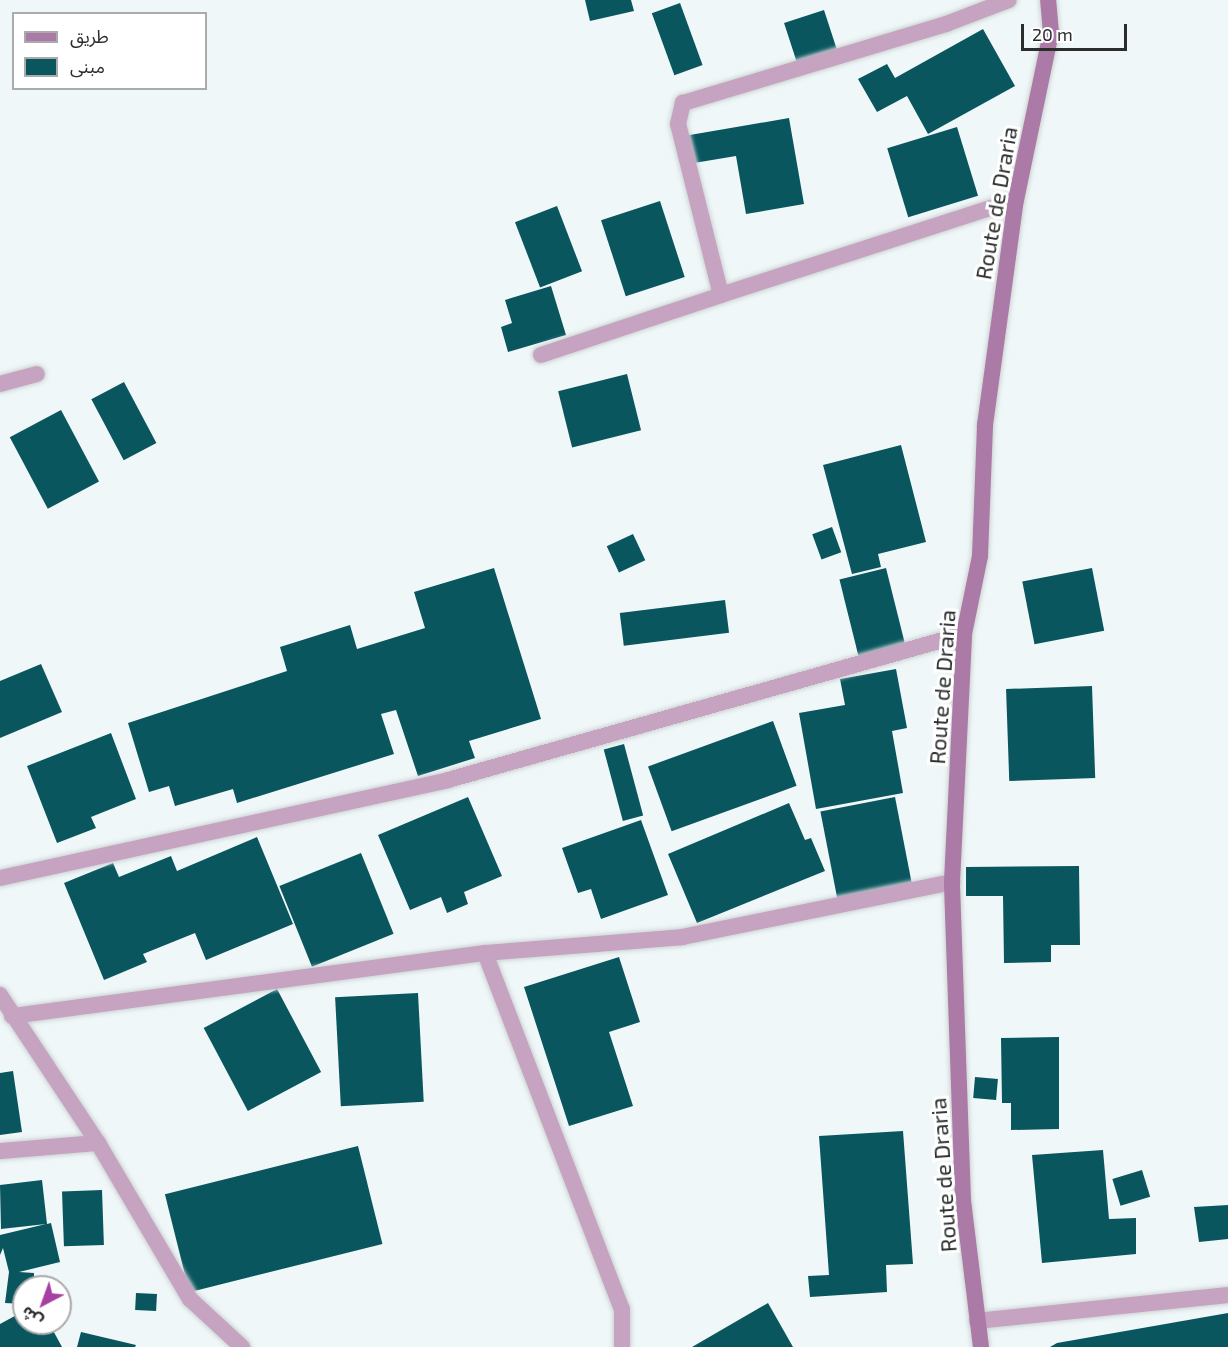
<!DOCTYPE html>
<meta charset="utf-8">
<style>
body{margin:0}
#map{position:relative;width:1228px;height:1347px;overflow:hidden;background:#f0f7f8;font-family:"Exo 2","Noto Sans Arabic",sans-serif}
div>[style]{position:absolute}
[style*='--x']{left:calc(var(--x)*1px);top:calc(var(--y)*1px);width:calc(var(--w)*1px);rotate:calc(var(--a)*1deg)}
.building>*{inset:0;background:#09565f;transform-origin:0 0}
.roads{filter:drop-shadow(0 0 2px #cdd3d3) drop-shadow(0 0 2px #cdd3d3)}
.minor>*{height:16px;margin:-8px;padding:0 8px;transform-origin:8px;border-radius:8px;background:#c5a3c1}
.secondary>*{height:16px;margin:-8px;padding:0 8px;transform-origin:8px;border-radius:8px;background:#ab7aa7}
span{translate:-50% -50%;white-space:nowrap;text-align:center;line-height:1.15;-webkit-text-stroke:6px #fff;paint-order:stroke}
.street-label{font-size:22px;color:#2b2d2d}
.legend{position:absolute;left:12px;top:12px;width:195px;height:78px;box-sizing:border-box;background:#fff;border:2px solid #aaabab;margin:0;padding:8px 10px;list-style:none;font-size:18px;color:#2b2d2d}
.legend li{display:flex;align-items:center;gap:12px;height:30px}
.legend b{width:30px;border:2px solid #aaabab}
.north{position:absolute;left:12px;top:1275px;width:60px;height:60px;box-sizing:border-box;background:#fff;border:2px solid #aaabab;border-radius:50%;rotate:221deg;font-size:16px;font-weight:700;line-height:24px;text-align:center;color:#2b2d2d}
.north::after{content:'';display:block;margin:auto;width:21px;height:27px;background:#a740a3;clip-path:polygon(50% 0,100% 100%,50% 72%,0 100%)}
.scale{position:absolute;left:1021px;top:24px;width:106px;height:27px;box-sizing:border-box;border:3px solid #2b2d2d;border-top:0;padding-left:8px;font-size:18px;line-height:21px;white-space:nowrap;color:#2b2d2d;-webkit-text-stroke:4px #fff;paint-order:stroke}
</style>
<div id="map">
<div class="building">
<i style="clip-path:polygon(585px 0,631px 0,634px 11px,590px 21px)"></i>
<i style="left:680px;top:3px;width:66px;height:30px;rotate:70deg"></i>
<i style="left:824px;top:10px;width:45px;height:42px;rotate:72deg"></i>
<i style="clip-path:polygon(983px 29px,1015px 86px,928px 134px,907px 96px,877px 112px,858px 79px,887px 64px,895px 78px)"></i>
<i style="clip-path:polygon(789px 118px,804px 204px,746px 214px,736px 156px,688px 164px,684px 136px)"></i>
<i style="left:957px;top:127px;width:72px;height:73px;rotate:73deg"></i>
<i style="left:660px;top:201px;width:80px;height:62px;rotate:72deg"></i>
<i style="left:557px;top:206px;width:70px;height:45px;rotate:69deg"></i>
<i style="clip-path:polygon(551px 286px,566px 335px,508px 352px,501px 327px,512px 323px,505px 300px)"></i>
<i style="left:627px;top:374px;width:58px;height:71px;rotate:76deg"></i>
<i style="left:124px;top:382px;width:69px;height:37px;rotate:62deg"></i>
<i style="left:61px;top:410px;width:81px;height:58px;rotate:62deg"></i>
<i style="clip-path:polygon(901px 445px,926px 542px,878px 554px,881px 567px,852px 574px,823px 465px)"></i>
<i style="left:832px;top:527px;width:27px;height:21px;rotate:70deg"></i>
<i style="left:633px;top:534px;width:29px;height:29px;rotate:65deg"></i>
<i style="clip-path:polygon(494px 568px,541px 719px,469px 741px,475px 758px,418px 776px,396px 710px,381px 714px,394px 754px,237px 803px,233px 789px,175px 806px,169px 786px,149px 792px,128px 723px,287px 671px,280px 647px,350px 625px,357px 649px,425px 628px,414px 592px)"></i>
<i style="left:886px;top:568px;width:80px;height:48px;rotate:76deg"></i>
<i style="left:1092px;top:568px;width:64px;height:71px;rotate:79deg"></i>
<i style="left:725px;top:600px;width:33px;height:106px;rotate:83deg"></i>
<i style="clip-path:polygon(41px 664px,62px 712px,0 738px,0 681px)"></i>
<i style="clip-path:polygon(896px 669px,907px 728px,892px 731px,903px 793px,816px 809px,799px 713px,845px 705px,840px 679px)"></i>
<i style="left:1092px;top:686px;width:92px;height:86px;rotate:88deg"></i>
<i style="left:773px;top:721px;width:69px;height:133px;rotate:70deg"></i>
<i style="clip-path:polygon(111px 733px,136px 799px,91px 817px,96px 828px,57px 843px,27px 766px)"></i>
<i style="left:624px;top:744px;width:74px;height:21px;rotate:75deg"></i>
<i style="clip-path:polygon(468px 797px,502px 876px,464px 892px,468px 904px,447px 913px,441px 897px,410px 910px,378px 835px)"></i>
<i style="left:895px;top:797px;width:88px;height:76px;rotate:79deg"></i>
<i style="clip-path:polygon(789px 803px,805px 840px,811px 838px,825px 871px,697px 923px,668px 854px)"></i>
<i style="clip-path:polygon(641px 820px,668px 895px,601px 919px,591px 889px,578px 893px,562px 848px)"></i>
<i style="clip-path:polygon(257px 837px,293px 924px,206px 960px,195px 933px,143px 954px,147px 962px,104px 980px,64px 883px,113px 863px,119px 877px,171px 856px,177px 871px)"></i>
<i style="left:361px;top:853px;width:87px;height:88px;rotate:68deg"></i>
<i style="clip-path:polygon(1079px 866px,1080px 945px,1051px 945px,1051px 962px,1004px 963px,1003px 896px,966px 896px,966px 867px)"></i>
<i style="clip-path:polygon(619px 957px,640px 1022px,609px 1032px,633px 1106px,569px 1126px,524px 987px)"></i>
<i style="left:277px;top:989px;width:94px;height:83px;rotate:62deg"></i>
<i style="left:418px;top:993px;width:109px;height:83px;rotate:87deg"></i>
<i style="clip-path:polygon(1059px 1037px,1059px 1129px,1011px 1130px,1011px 1103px,1002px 1103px,1001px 1038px)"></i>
<i style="clip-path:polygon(13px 1071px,22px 1132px,0 1135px,0 1073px)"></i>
<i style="left:975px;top:1077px;width:23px;height:21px;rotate:5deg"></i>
<i style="clip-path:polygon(903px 1131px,913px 1264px,886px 1265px,887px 1292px,810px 1297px,808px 1276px,829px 1275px,819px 1136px)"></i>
<i style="left:358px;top:1146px;width:101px;height:199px;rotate:76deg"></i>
<i style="clip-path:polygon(1103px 1150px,1109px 1219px,1136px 1218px,1136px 1254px,1042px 1263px,1032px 1155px)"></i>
<i style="left:1142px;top:1170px;width:28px;height:31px;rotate:73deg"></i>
<i style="clip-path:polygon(42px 1180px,47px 1224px,51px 1223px,60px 1262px,19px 1272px,34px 1273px,34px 1287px,24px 1287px,24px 1304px,5px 1303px,9px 1272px,3px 1248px,0 1255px,0 1235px,46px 1224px,1px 1229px,0 1185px)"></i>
<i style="left:102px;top:1190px;width:55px;height:40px;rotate:88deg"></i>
<i style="clip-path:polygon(1228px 1205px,1228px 1239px,1199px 1242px,1194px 1207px)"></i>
<i style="left:136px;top:1293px;width:21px;height:17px;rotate:3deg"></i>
<i style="clip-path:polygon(768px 1303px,793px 1347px,692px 1347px)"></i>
<i style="clip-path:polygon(24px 1311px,24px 1323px,49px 1323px,62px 1347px,0 1347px,0 1324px)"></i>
<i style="clip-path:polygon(1228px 1313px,1228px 1347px,1050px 1347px,1057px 1343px)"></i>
<i style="clip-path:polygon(81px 1332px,136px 1345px,135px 1347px,77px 1347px)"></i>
</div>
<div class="roads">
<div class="minor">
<i style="--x:721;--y:295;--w:310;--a:-17.9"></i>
<i style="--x:541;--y:355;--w:190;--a:-18.4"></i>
<i style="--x:721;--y:295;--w:176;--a:-104.1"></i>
<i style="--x:678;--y:124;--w:22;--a:-77"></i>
<i style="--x:683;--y:103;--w:275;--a:-16.7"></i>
<i style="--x:946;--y:24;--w:67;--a:-20.9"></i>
<i style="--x:0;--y:384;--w:38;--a:-15"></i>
<i style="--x:0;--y:878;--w:459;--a:-12.3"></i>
<i style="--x:448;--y:780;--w:536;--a:-15.8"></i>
<i style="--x:485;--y:953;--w:381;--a:69"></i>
<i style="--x:622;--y:1309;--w:38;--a:90"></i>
<i style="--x:0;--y:995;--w:178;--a:56.5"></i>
<i style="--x:98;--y:1143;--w:181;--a:59.5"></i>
<i style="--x:190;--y:1299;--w:71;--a:42.7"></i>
<i style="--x:12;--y:1016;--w:477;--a:-7.6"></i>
<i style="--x:485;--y:953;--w:198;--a:-4.6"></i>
<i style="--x:682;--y:937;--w:276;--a:-11.5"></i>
<i style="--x:0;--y:1151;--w:98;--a:-4.7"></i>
<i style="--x:977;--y:1321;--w:252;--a:-5.9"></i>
</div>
<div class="secondary">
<i style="--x:981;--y:1347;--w:148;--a:-97"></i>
<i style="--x:963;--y:1200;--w:318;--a:-92"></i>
<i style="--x:952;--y:882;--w:248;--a:-87.2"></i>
<i style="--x:964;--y:634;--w:80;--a:-78.4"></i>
<i style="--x:980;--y:556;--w:131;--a:-87.8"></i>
<i style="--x:985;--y:425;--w:227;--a:-82.2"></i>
<i style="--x:1016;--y:200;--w:171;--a:-78.2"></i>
<i style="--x:1051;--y:33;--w:33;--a:-95"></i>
</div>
</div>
<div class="street-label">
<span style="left:996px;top:203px;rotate:-80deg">Route de Draria</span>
<span style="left:942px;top:687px;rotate:-86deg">Route de Draria</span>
<span style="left:943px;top:1175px;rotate:-94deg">Route de Draria</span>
</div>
<ul class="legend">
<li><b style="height:8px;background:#ab7aa7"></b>طريق</li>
<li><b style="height:16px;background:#09565f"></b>مبنى</li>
</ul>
<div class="north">ش</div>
<div class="scale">20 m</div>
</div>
